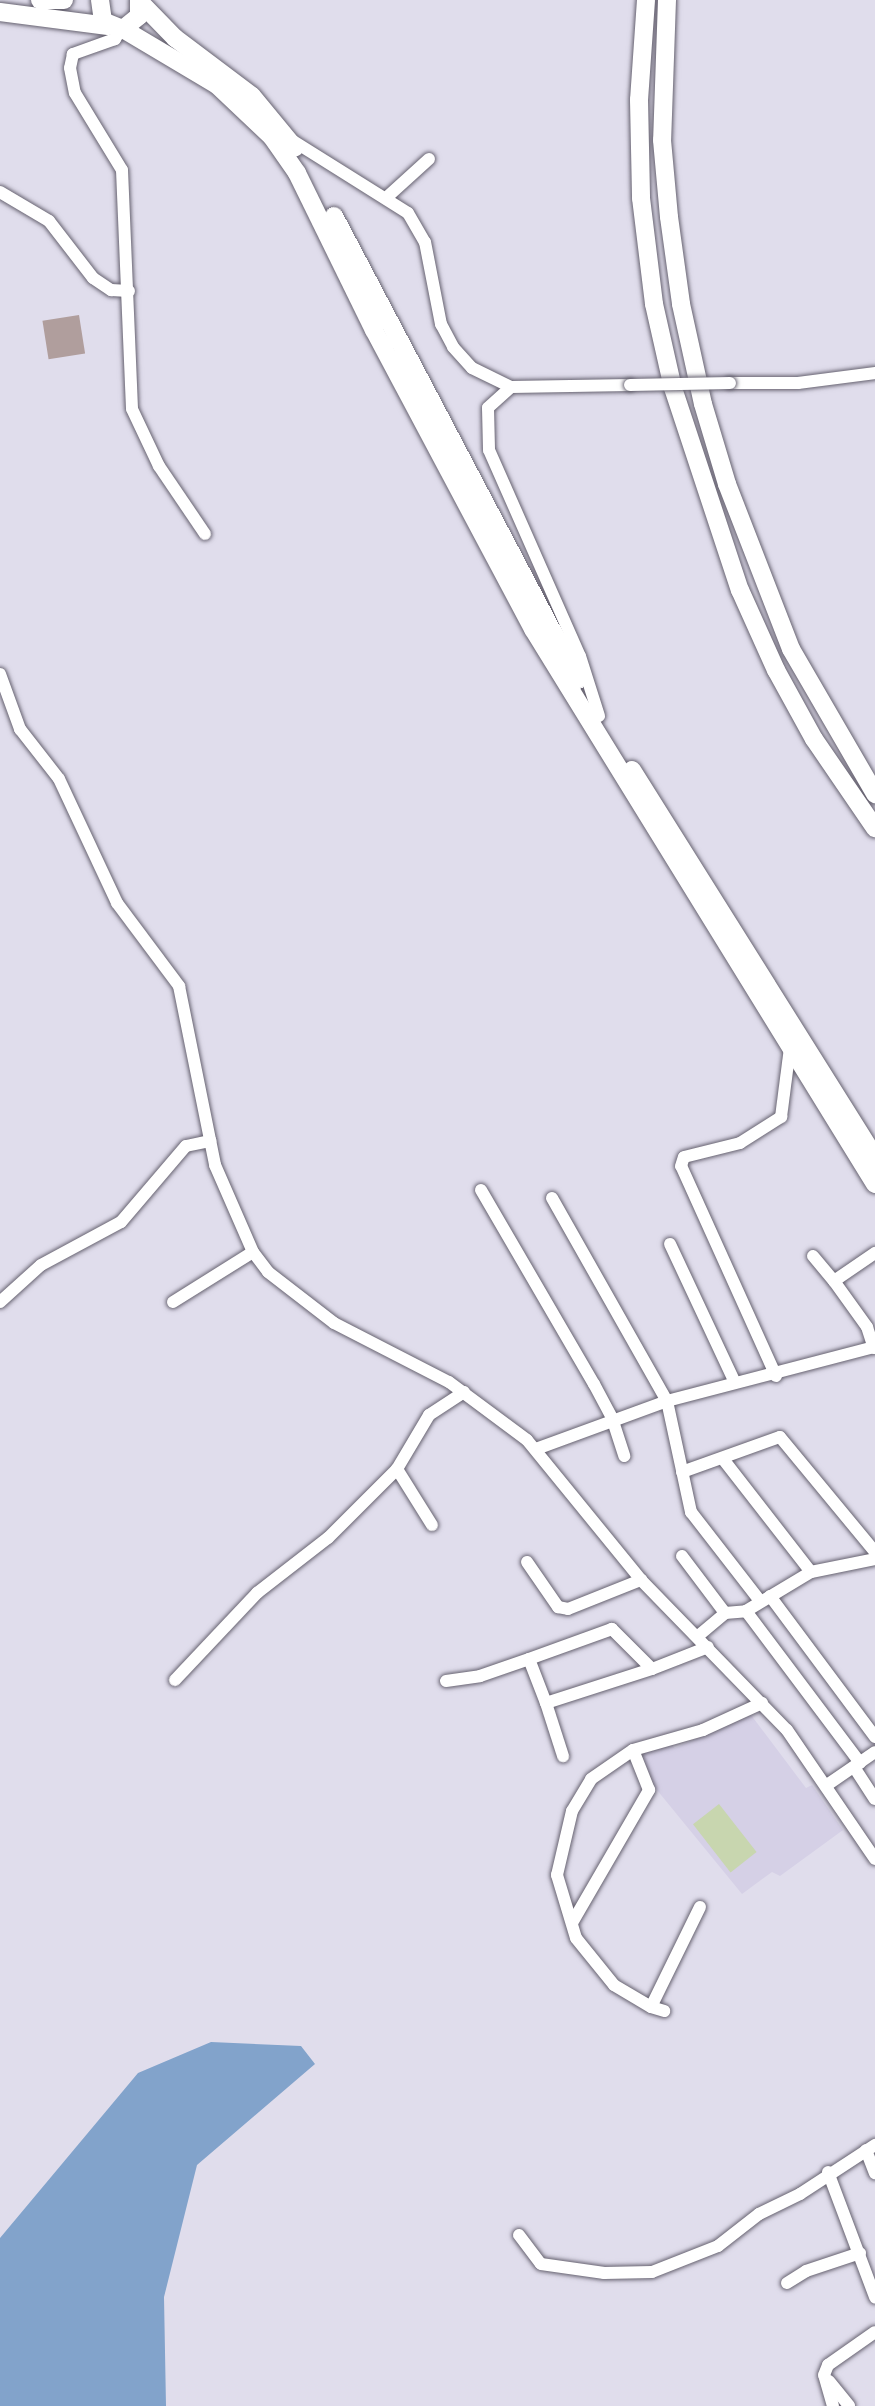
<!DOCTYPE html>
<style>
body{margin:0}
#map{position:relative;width:875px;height:2406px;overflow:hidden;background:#e0ddec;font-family:Quicksand,sans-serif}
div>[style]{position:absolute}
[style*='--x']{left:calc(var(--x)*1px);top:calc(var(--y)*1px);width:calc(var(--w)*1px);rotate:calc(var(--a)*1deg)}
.built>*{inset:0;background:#d5d0e6}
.green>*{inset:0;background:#c8d6af;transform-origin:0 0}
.water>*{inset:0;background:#82a3cb}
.building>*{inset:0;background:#b09e9d;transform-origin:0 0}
.roads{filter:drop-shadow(0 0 2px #666270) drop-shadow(0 0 2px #666270)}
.minor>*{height:12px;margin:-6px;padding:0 6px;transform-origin:6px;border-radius:6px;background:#fff}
.highway>*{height:18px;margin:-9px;padding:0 9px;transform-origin:9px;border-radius:9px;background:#fff}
.bridges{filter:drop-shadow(0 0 2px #666270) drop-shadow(0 0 2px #666270)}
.minor-bridge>*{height:12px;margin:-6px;padding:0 6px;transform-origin:6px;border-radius:6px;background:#fff}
span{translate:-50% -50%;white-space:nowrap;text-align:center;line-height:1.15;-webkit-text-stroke:5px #eeeaf9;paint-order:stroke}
</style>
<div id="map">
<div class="built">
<i style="clip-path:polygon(751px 1715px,806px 1788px,812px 1785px,843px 1830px,780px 1876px,772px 1872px,742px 1894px,648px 1779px,640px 1755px,669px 1743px,675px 1748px)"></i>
</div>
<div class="green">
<i style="left:719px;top:1804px;width:61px;height:33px;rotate:52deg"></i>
</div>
<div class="water">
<i style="clip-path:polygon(211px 2042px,301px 2046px,315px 2064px,197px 2165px,164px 2297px,166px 2406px,0 2406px,0 2238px,138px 2073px)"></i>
</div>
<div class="building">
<i style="left:79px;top:315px;width:39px;height:37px;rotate:81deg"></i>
</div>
<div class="roads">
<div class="minor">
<i style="--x:121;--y:29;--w:12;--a:121"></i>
<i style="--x:115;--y:39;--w:45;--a:160.3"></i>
<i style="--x:73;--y:54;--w:14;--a:102"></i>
<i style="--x:70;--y:68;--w:25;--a:79"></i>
<i style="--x:75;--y:93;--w:90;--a:58.6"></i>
<i style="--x:122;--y:170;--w:239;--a:87.6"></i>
<i style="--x:132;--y:409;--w:63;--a:64.7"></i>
<i style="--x:159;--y:466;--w:82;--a:55.9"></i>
<i style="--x:290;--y:139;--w:139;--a:32.1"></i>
<i style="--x:408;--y:213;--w:34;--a:60"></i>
<i style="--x:425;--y:242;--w:84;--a:79"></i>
<i style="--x:441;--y:324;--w:26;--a:62"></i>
<i style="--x:453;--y:347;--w:28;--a:48"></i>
<i style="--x:472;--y:368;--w:43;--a:26"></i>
<i style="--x:511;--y:387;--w:119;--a:-1"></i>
<i style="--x:0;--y:192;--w:57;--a:30.6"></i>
<i style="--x:49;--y:221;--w:72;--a:52.3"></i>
<i style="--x:93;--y:278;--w:22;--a:34"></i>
<i style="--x:111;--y:290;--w:18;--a:3"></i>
<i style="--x:386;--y:198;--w:58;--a:-42.2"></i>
<i style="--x:730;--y:383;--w:68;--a:0"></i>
<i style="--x:798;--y:383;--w:78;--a:-7.4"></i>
<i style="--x:511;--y:387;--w:31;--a:138"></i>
<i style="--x:488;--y:408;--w:42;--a:88.6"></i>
<i style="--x:489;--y:450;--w:225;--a:66.2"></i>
<i style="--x:580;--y:656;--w:63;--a:72.4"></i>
<i style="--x:0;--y:674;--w:59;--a:70"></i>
<i style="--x:20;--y:729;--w:63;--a:52"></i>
<i style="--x:59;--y:779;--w:137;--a:64.9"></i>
<i style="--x:117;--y:903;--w:104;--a:53.2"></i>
<i style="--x:179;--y:986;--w:183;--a:78.6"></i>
<i style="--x:215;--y:1165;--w:95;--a:66.4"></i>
<i style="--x:253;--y:1252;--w:25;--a:53"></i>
<i style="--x:268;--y:1272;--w:83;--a:37.7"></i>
<i style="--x:334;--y:1323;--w:129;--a:27.2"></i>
<i style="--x:449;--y:1382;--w:97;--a:36.6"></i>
<i style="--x:527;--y:1440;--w:181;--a:50.8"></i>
<i style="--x:641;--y:1580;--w:209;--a:45.8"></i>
<i style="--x:787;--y:1730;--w:156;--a:55.7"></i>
<i style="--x:481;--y:1190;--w:225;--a:59.8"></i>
<i style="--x:594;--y:1384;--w:38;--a:62"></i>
<i style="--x:612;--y:1418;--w:40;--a:72"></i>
<i style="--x:552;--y:1198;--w:233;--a:60.5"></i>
<i style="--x:667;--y:1401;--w:114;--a:77.8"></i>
<i style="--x:691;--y:1512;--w:113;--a:52.2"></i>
<i style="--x:670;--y:1244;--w:153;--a:64.9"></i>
<i style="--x:813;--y:1256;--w:33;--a:50"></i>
<i style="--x:834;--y:1281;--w:50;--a:-34.3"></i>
<i style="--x:834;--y:1281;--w:57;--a:54.3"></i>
<i style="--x:867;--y:1327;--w:22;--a:72"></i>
<i style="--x:0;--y:1302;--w:55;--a:-42.1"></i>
<i style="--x:41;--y:1265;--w:91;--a:-28.3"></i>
<i style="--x:121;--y:1222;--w:100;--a:-49.5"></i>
<i style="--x:186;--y:1146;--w:25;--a:-12"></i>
<i style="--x:173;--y:1302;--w:94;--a:-32"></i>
<i style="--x:776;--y:1376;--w:230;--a:-114.3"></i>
<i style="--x:681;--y:1166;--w:9;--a:-72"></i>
<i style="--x:684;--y:1157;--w:58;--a:-14"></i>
<i style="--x:740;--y:1143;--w:49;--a:-32.4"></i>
<i style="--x:781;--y:1117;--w:70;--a:-82.6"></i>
<i style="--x:536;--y:1449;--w:140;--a:-20.1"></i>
<i style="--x:667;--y:1401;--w:215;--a:-14.6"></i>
<i style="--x:723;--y:1459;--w:143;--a:52.1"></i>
<i style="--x:397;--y:1469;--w:66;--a:58"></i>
<i style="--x:682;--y:1472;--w:104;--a:-19.7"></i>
<i style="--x:780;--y:1437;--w:149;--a:50.4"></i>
<i style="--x:682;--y:1556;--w:71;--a:53"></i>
<i style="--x:527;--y:1562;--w:55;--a:55.4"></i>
<i style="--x:558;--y:1607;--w:10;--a:11"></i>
<i style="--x:568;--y:1609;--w:79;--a:-21.7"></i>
<i style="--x:770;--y:1596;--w:176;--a:53.3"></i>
<i style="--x:746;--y:1611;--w:190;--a:53.1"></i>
<i style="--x:698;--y:1636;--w:35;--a:-40"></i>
<i style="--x:725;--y:1613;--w:21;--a:-5"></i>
<i style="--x:746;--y:1611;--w:76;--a:-31"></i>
<i style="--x:811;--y:1572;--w:65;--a:-11.5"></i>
<i style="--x:652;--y:1669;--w:57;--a:-135"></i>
<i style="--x:612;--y:1629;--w:88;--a:160.1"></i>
<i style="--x:529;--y:1659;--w:47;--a:68.9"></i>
<i style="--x:546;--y:1703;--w:111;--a:-17.8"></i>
<i style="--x:652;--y:1669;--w:60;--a:-21.4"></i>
<i style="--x:175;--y:1680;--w:120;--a:-46.7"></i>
<i style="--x:257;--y:1593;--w:90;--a:-37.8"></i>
<i style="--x:328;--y:1538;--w:98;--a:-45"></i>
<i style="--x:397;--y:1469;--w:63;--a:-59.3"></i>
<i style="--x:429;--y:1415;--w:42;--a:-33.3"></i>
<i style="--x:446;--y:1681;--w:34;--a:-8"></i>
<i style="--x:480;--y:1676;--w:52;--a:-19.1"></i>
<i style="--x:546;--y:1703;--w:56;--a:72.2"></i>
<i style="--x:854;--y:1767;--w:38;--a:57"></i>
<i style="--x:827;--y:1785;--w:58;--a:-34.5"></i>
<i style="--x:700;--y:1907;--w:111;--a:116.1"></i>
<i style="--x:651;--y:2007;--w:43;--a:-149.3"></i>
<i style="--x:614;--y:1985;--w:60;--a:-129"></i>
<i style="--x:576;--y:1938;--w:66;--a:-106.8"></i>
<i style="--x:557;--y:1875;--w:66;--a:-76.8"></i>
<i style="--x:572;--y:1811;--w:37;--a:-59"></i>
<i style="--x:591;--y:1779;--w:51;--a:-34.6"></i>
<i style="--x:633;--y:1750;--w:73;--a:-15.9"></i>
<i style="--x:703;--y:1730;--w:65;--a:-24.6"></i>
<i style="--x:572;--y:1923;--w:154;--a:-59.9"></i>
<i style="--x:649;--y:1790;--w:43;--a:-111.8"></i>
<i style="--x:651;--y:2007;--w:14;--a:17"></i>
<i style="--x:866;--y:2150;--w:25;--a:69"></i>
<i style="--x:828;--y:2172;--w:134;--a:69.4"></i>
<i style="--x:519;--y:2235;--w:36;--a:53"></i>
<i style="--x:541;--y:2264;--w:64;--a:8.1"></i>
<i style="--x:604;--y:2273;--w:48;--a:-1.2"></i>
<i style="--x:652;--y:2272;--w:71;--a:-21.5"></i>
<i style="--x:718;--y:2246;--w:52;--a:-38"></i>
<i style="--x:759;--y:2214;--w:46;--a:-26"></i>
<i style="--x:800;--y:2194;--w:90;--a:-33.2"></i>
<i style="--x:787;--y:2283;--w:22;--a:-32"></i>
<i style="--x:806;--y:2271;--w:57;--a:-18.4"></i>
<i style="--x:829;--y:2381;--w:32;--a:51"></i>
<i style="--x:833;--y:2406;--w:32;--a:-106"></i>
<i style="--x:824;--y:2375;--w:11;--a:-68"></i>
<i style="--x:828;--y:2365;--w:57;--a:-35.1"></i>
</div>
<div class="highway">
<i style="--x:40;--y:0;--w:24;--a:0"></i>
<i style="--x:100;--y:0;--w:21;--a:82"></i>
<i style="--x:103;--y:21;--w:22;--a:22"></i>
<i style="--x:123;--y:29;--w:21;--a:-39"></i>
<i style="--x:139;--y:16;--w:16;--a:-90"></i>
<i style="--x:646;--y:0;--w:100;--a:94"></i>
<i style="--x:639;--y:100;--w:98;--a:88.8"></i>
<i style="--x:641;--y:198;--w:107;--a:83"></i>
<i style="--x:654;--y:304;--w:86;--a:77.3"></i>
<i style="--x:673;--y:388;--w:213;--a:71.7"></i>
<i style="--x:740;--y:590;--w:88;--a:65.8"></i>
<i style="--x:776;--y:670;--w:79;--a:61.2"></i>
<i style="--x:814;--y:739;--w:108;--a:55.6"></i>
<i style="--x:667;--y:0;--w:140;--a:92"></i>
<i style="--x:662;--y:140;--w:77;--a:84.8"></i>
<i style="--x:669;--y:217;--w:88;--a:82.1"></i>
<i style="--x:681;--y:304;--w:102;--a:77.6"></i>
<i style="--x:703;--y:404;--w:84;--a:73.3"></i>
<i style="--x:727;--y:484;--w:177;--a:68.8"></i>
<i style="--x:791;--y:649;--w:168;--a:59.9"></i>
<i style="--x:139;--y:1;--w:52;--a:45.8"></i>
<i style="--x:175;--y:38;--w:96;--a:37"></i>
<i style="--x:252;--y:96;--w:67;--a:50.4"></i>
<i style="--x:0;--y:12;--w:109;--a:7.4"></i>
<i style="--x:123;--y:29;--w:109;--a:30.8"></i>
<i style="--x:217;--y:85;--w:76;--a:43.4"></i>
<i style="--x:272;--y:137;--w:44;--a:55.2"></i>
<i style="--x:297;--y:173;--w:175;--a:63.9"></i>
<i style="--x:374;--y:330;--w:339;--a:62"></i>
<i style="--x:533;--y:629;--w:652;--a:58.36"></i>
<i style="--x:334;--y:216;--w:524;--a:62.26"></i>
<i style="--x:632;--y:770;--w:458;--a:57.9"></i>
</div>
</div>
<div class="bridges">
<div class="minor-bridge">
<i style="--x:630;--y:385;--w:100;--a:-1.1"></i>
</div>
</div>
</div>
